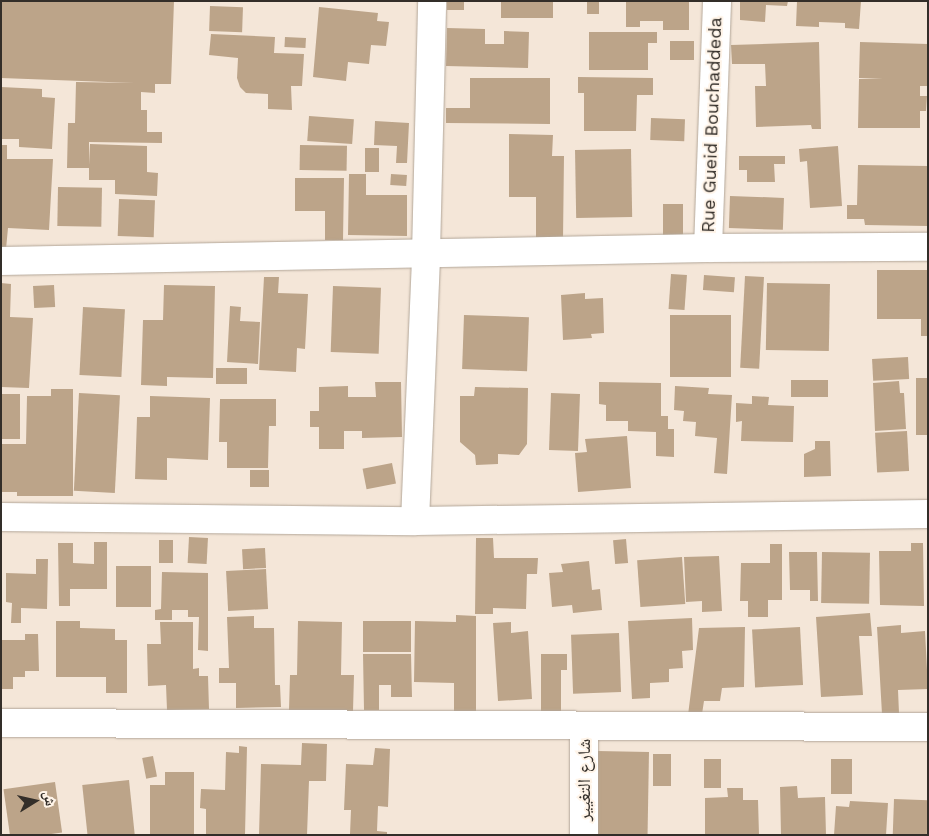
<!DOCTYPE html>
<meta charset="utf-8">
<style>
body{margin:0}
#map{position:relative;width:929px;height:836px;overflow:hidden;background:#f4e6d8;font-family:"Work Sans","Noto Naskh Arabic",sans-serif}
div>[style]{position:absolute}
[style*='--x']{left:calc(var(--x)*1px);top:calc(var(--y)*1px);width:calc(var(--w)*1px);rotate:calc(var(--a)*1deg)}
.building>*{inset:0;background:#bca489;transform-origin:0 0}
.roads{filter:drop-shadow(0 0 1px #b2a698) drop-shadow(0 0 1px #b2a698)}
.minor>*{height:28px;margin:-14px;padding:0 14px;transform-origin:14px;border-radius:14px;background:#fff}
span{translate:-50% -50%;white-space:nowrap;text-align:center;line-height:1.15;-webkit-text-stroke:4px #fff4e8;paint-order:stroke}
.street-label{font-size:18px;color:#332e29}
.frame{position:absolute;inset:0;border:2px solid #332e29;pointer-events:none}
.north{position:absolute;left:10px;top:776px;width:50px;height:50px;-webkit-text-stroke:4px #fff4e8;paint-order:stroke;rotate:80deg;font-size:14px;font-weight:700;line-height:20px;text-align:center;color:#332e29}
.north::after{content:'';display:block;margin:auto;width:18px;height:22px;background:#332e29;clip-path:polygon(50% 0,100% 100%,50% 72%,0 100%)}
</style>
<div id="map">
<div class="building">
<i style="clip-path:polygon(1px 1px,174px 1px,171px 84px,155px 84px,155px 93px,141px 92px,141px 110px,147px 110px,147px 132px,162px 132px,162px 143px,89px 142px,89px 165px,90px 144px,147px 146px,147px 172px,158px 173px,157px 196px,115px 194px,115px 180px,89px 180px,89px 168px,67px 168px,68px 123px,75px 123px,76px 82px,135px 83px,1px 78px)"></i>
<i style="left:447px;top:1px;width:17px;height:9px"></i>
<i style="left:501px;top:1px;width:52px;height:17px"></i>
<i style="left:587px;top:1px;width:12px;height:13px"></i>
<i style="clip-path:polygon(626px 1px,689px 1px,689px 30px,663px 30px,663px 21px,640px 21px,640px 27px,626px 27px)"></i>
<i style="clip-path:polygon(740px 1px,788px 1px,787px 6px,766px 5px,765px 22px,740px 20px)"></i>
<i style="clip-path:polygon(797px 1px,861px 1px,859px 29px,845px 28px,845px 23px,819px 22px,819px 27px,796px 26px)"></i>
<i style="left:210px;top:6px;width:33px;height:25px;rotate:2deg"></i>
<i style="clip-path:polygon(319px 7px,378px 13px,377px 21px,389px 22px,386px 46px,371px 45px,369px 64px,348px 62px,346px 81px,313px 77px)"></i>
<i style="clip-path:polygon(447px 28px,485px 29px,485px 44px,504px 44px,504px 31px,529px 32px,528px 68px,446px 66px)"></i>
<i style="clip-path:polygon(589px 32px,657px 32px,657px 43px,648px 43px,648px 70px,589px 70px)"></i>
<i style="clip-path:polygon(211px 34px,275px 37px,274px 53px,304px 54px,302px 86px,291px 86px,292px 110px,268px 109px,268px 94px,246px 93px,240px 87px,237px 78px,238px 58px,209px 55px)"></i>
<i style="left:285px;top:37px;width:21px;height:10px;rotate:3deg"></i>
<i style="left:670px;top:41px;width:24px;height:19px"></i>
<i style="clip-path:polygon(819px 42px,821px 129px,812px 129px,811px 125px,756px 127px,755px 86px,766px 86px,765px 64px,732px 64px,731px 45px)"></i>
<i style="clip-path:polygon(860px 42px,928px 44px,928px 86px,920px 86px,920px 96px,927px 96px,926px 111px,920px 111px,920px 128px,858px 128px,859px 79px,883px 79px,859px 78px)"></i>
<i style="clip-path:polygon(578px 77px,653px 78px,653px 95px,637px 95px,636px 131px,584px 131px,584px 93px,578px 93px)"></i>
<i style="clip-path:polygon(470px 78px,550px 78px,550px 124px,446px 123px,446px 108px,470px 108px)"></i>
<i style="clip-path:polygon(1px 87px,42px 89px,42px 97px,55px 98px,52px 149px,19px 147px,19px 139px,1px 139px)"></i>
<i style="left:309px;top:116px;width:45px;height:25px;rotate:4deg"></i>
<i style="left:651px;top:118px;width:34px;height:22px;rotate:2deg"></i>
<i style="clip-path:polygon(375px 121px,409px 123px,407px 163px,396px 163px,397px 146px,374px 145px)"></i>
<i style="clip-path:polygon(509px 134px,553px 135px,552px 156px,564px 156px,563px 239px,536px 239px,536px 197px,509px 197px)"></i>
<i style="clip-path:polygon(1px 145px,7px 145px,7px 159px,53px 159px,49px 230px,8px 228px,6px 249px,1px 248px)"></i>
<i style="left:300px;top:145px;width:47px;height:25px;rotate:1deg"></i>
<i style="clip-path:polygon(838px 146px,842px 206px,810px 208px,807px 161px,800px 162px,799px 149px)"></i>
<i style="left:365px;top:148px;width:14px;height:24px"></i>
<i style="left:631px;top:149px;width:68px;height:56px;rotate:89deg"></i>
<i style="clip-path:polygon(739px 156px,785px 156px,785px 164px,774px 164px,775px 182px,747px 182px,747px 170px,739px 170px)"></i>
<i style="clip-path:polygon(858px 165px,928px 166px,928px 226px,865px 225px,864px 219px,847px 219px,847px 205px,857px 205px)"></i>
<i style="clip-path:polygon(349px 174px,366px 174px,366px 195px,407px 195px,407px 236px,348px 235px)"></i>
<i style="left:391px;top:174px;width:16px;height:11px;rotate:4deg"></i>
<i style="clip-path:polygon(295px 178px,344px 178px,343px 240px,325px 240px,325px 211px,295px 211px)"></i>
<i style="left:58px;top:187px;width:44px;height:39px;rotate:1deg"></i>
<i style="left:730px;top:196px;width:54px;height:32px;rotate:2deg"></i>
<i style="left:119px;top:199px;width:36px;height:37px;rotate:2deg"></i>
<i style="left:663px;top:204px;width:20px;height:32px"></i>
<i style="clip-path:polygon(877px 270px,928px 270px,928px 336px,921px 336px,921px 319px,877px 319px)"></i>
<i style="left:671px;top:274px;width:16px;height:35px;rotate:4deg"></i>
<i style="left:704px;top:275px;width:31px;height:15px;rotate:4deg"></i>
<i style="left:745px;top:276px;width:19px;height:92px;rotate:3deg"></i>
<i style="clip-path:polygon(264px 277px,279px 277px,278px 293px,308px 294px,305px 349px,297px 348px,296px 372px,259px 370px)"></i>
<i style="clip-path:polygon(1px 283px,11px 284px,10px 317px,33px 318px,29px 388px,1px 387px)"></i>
<i style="left:767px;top:283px;width:63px;height:67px;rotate:1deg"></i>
<i style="left:54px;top:285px;width:22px;height:21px;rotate:87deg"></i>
<i style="clip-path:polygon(164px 285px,215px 286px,213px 378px,167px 377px,167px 386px,141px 385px,143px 320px,163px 320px)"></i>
<i style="left:333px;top:286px;width:48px;height:66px;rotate:2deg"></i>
<i style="clip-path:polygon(585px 293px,585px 299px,603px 298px,604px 333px,591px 334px,592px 338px,563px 340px,561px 295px)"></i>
<i style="clip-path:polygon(230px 306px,241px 307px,240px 321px,260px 322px,258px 364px,227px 362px)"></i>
<i style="left:83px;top:307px;width:42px;height:68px;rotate:3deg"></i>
<i style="left:464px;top:315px;width:65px;height:54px;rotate:2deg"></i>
<i style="left:670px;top:315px;width:61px;height:62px"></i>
<i style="left:908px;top:357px;width:22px;height:36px;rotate:87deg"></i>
<i style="left:216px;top:368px;width:31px;height:16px"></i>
<i style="left:916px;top:378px;width:12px;height:57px"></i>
<i style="left:791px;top:380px;width:37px;height:17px"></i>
<i style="clip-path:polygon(899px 381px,900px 393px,904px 393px,906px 429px,875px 431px,873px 383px)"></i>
<i style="clip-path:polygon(375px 382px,401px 382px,402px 437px,362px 438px,362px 431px,344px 431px,344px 449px,319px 449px,319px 427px,310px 427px,310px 411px,319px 411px,319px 387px,348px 386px,348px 397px,376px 397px)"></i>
<i style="clip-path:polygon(599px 382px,661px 383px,661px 416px,668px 416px,668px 429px,674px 429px,674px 457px,656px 456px,656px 432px,628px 431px,628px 421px,606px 421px,606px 405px,599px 404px)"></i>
<i style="clip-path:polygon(675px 386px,709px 388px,708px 394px,732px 395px,727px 474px,714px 473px,717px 438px,695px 436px,696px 422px,683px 421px,684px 411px,674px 410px)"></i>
<i style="clip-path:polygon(475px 387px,528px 388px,527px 444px,519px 455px,498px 454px,498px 464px,476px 465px,475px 455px,460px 442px,460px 396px,474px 396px)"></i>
<i style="clip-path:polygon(51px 389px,73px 389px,73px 496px,17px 496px,17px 492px,1px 492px,1px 444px,26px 444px,27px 396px,51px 396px)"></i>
<i style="left:79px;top:393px;width:41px;height:98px;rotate:3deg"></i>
<i style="left:551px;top:393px;width:29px;height:57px;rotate:2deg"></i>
<i style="left:1px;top:394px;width:19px;height:45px"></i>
<i style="clip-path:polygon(150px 396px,210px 398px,208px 460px,167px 458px,167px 480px,135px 479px,137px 417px,150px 417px)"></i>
<i style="clip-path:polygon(752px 396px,769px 397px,768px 405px,794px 406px,793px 442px,741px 441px,742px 421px,736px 422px,736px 403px,752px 404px)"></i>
<i style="clip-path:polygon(220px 399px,276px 399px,276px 426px,269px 426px,268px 468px,227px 468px,227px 442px,219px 442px)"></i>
<i style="left:907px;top:431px;width:40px;height:32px;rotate:87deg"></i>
<i style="clip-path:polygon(627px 436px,631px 488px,578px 492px,575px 453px,587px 452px,585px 439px)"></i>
<i style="clip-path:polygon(815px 441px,830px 441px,831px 476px,804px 477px,804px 454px,815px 449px)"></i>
<i style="left:392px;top:463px;width:21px;height:30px;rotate:79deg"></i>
<i style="left:269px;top:470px;width:17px;height:19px;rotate:90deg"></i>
<i style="left:189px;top:537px;width:19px;height:26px;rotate:3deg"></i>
<i style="clip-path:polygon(476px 538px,493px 538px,494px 558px,538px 558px,537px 574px,527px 574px,526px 609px,493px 608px,493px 614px,475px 614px)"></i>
<i style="left:626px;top:539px;width:24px;height:13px;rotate:85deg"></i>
<i style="left:159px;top:540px;width:14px;height:23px"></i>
<i style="clip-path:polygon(94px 542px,107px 542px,107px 589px,70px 589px,70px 606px,59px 606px,58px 543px,73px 543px,73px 563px,94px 564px)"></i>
<i style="clip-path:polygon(911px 543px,923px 543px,924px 606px,880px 605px,879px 551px,911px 551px)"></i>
<i style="clip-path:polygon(770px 544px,782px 544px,782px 600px,768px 600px,768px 617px,748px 617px,748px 601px,740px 601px,741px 563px,770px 563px)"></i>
<i style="left:265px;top:548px;width:20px;height:23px;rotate:87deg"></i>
<i style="clip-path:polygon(789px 552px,817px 552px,818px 601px,810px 601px,810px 590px,790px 590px)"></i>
<i style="left:822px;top:552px;width:48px;height:51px;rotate:1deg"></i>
<i style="clip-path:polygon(719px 556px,722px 611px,702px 612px,702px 601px,686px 602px,684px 557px)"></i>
<i style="left:682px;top:557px;width:47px;height:45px;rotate:86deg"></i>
<i style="clip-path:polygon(36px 559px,48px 559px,47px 609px,21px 608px,21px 623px,11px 623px,12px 603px,6px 602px,6px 573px,36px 574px)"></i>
<i style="clip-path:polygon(589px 561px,592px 590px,600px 589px,602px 610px,573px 613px,572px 605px,552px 607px,549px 573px,563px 572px,561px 564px)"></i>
<i style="left:116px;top:566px;width:35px;height:41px"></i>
<i style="left:266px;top:569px;width:40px;height:40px;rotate:87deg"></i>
<i style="clip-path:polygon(162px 572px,208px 573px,208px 651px,198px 650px,199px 617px,188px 617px,188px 610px,172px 610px,172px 620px,155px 620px,155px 610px,161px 609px)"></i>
<i style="clip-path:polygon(870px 613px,872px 636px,859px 636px,863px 695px,821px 697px,816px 617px)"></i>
<i style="clip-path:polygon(456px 615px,476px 616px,476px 712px,454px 711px,454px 683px,414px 682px,415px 621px,456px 622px)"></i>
<i style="clip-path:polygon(254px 616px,254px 628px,274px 628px,275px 685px,280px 685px,281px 707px,236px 708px,236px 683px,219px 683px,219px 668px,229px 668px,227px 617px)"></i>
<i style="clip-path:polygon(692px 618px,693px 650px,682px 651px,683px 668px,669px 669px,669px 682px,650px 683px,650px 698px,632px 699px,628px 621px)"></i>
<i style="clip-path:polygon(56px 621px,80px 621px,80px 628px,115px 629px,115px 640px,127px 640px,127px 693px,106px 693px,106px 677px,56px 677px)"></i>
<i style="clip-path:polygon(298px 621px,342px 622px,341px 675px,354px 675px,353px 711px,289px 710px,290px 675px,297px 675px)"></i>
<i style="left:363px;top:621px;width:48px;height:31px"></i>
<i style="clip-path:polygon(160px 622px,193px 622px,193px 669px,199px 668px,199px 676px,208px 676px,209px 709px,167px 710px,166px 685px,148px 686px,147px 644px,161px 644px)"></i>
<i style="clip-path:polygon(511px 622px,511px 633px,528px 631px,532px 699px,498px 701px,493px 623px)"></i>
<i style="clip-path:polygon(901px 625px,901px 633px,925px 631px,928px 689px,898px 690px,899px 713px,882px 714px,877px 627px)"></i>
<i style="clip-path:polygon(745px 627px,744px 687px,722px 688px,720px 701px,704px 701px,702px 714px,688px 715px,699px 628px)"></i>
<i style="left:800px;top:627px;width:58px;height:48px;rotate:87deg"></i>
<i style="left:619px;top:633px;width:59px;height:48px;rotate:88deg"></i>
<i style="clip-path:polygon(25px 634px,38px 634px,39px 671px,25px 671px,25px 677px,13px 677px,13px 689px,1px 689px,1px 640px,25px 640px)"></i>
<i style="clip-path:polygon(363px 654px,411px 654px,412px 697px,391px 697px,391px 685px,379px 685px,379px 710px,364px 710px)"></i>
<i style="clip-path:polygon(541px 654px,567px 654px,567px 670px,561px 670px,561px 713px,541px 712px)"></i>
<i style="clip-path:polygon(302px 743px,327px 744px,326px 781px,309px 781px,307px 835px,259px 835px,261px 764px,301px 765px)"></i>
<i style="clip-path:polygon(239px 746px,247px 747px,245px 835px,206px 835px,206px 809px,200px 808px,201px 789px,225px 790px,226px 752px,239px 753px)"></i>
<i style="clip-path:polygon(375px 748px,390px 749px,388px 807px,378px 806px,377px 831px,387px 832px,387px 835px,350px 834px,351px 810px,344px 810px,346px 764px,373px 765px)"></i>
<i style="left:597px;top:751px;width:52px;height:84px;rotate:1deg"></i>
<i style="left:653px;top:754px;width:18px;height:32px"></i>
<i style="left:153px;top:756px;width:21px;height:11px;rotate:79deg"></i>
<i style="left:704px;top:759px;width:17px;height:29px"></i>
<i style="left:831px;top:759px;width:21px;height:35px"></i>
<i style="clip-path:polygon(165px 772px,194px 772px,194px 835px,150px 835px,150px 785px,165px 785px)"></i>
<i style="left:129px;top:780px;width:55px;height:47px;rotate:84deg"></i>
<i style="left:55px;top:782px;width:51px;height:52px;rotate:82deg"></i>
<i style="clip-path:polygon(797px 786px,798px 798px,825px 797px,826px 835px,781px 835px,780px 787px)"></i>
<i style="clip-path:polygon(727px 788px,743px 788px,743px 800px,758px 800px,759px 835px,705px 835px,705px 798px,728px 797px)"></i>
<i style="left:894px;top:799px;width:34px;height:36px;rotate:2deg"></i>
<i style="clip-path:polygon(850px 801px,888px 803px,886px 835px,834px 835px,836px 806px,849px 807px)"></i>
</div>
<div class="roads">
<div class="minor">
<i style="--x:708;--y:248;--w:247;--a:-87.9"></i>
<i style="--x:1;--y:261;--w:707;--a:-1.05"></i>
<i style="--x:708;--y:248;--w:220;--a:-0.3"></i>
<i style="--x:1;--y:517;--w:414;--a:0.6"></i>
<i style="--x:415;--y:521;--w:513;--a:-0.78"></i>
<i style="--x:415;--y:521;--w:268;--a:-87.6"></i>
<i style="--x:426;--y:253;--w:252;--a:-88.6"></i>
<i style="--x:1;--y:723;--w:927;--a:0.25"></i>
<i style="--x:584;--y:726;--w:109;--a:90"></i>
</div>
</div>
<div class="street-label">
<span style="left:712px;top:125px;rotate:-88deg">Rue Gueid Bouchaddeda</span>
<span style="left:584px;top:780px;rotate:-90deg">شارع التغيير</span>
</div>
<div class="frame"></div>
<div class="north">ش</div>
</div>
